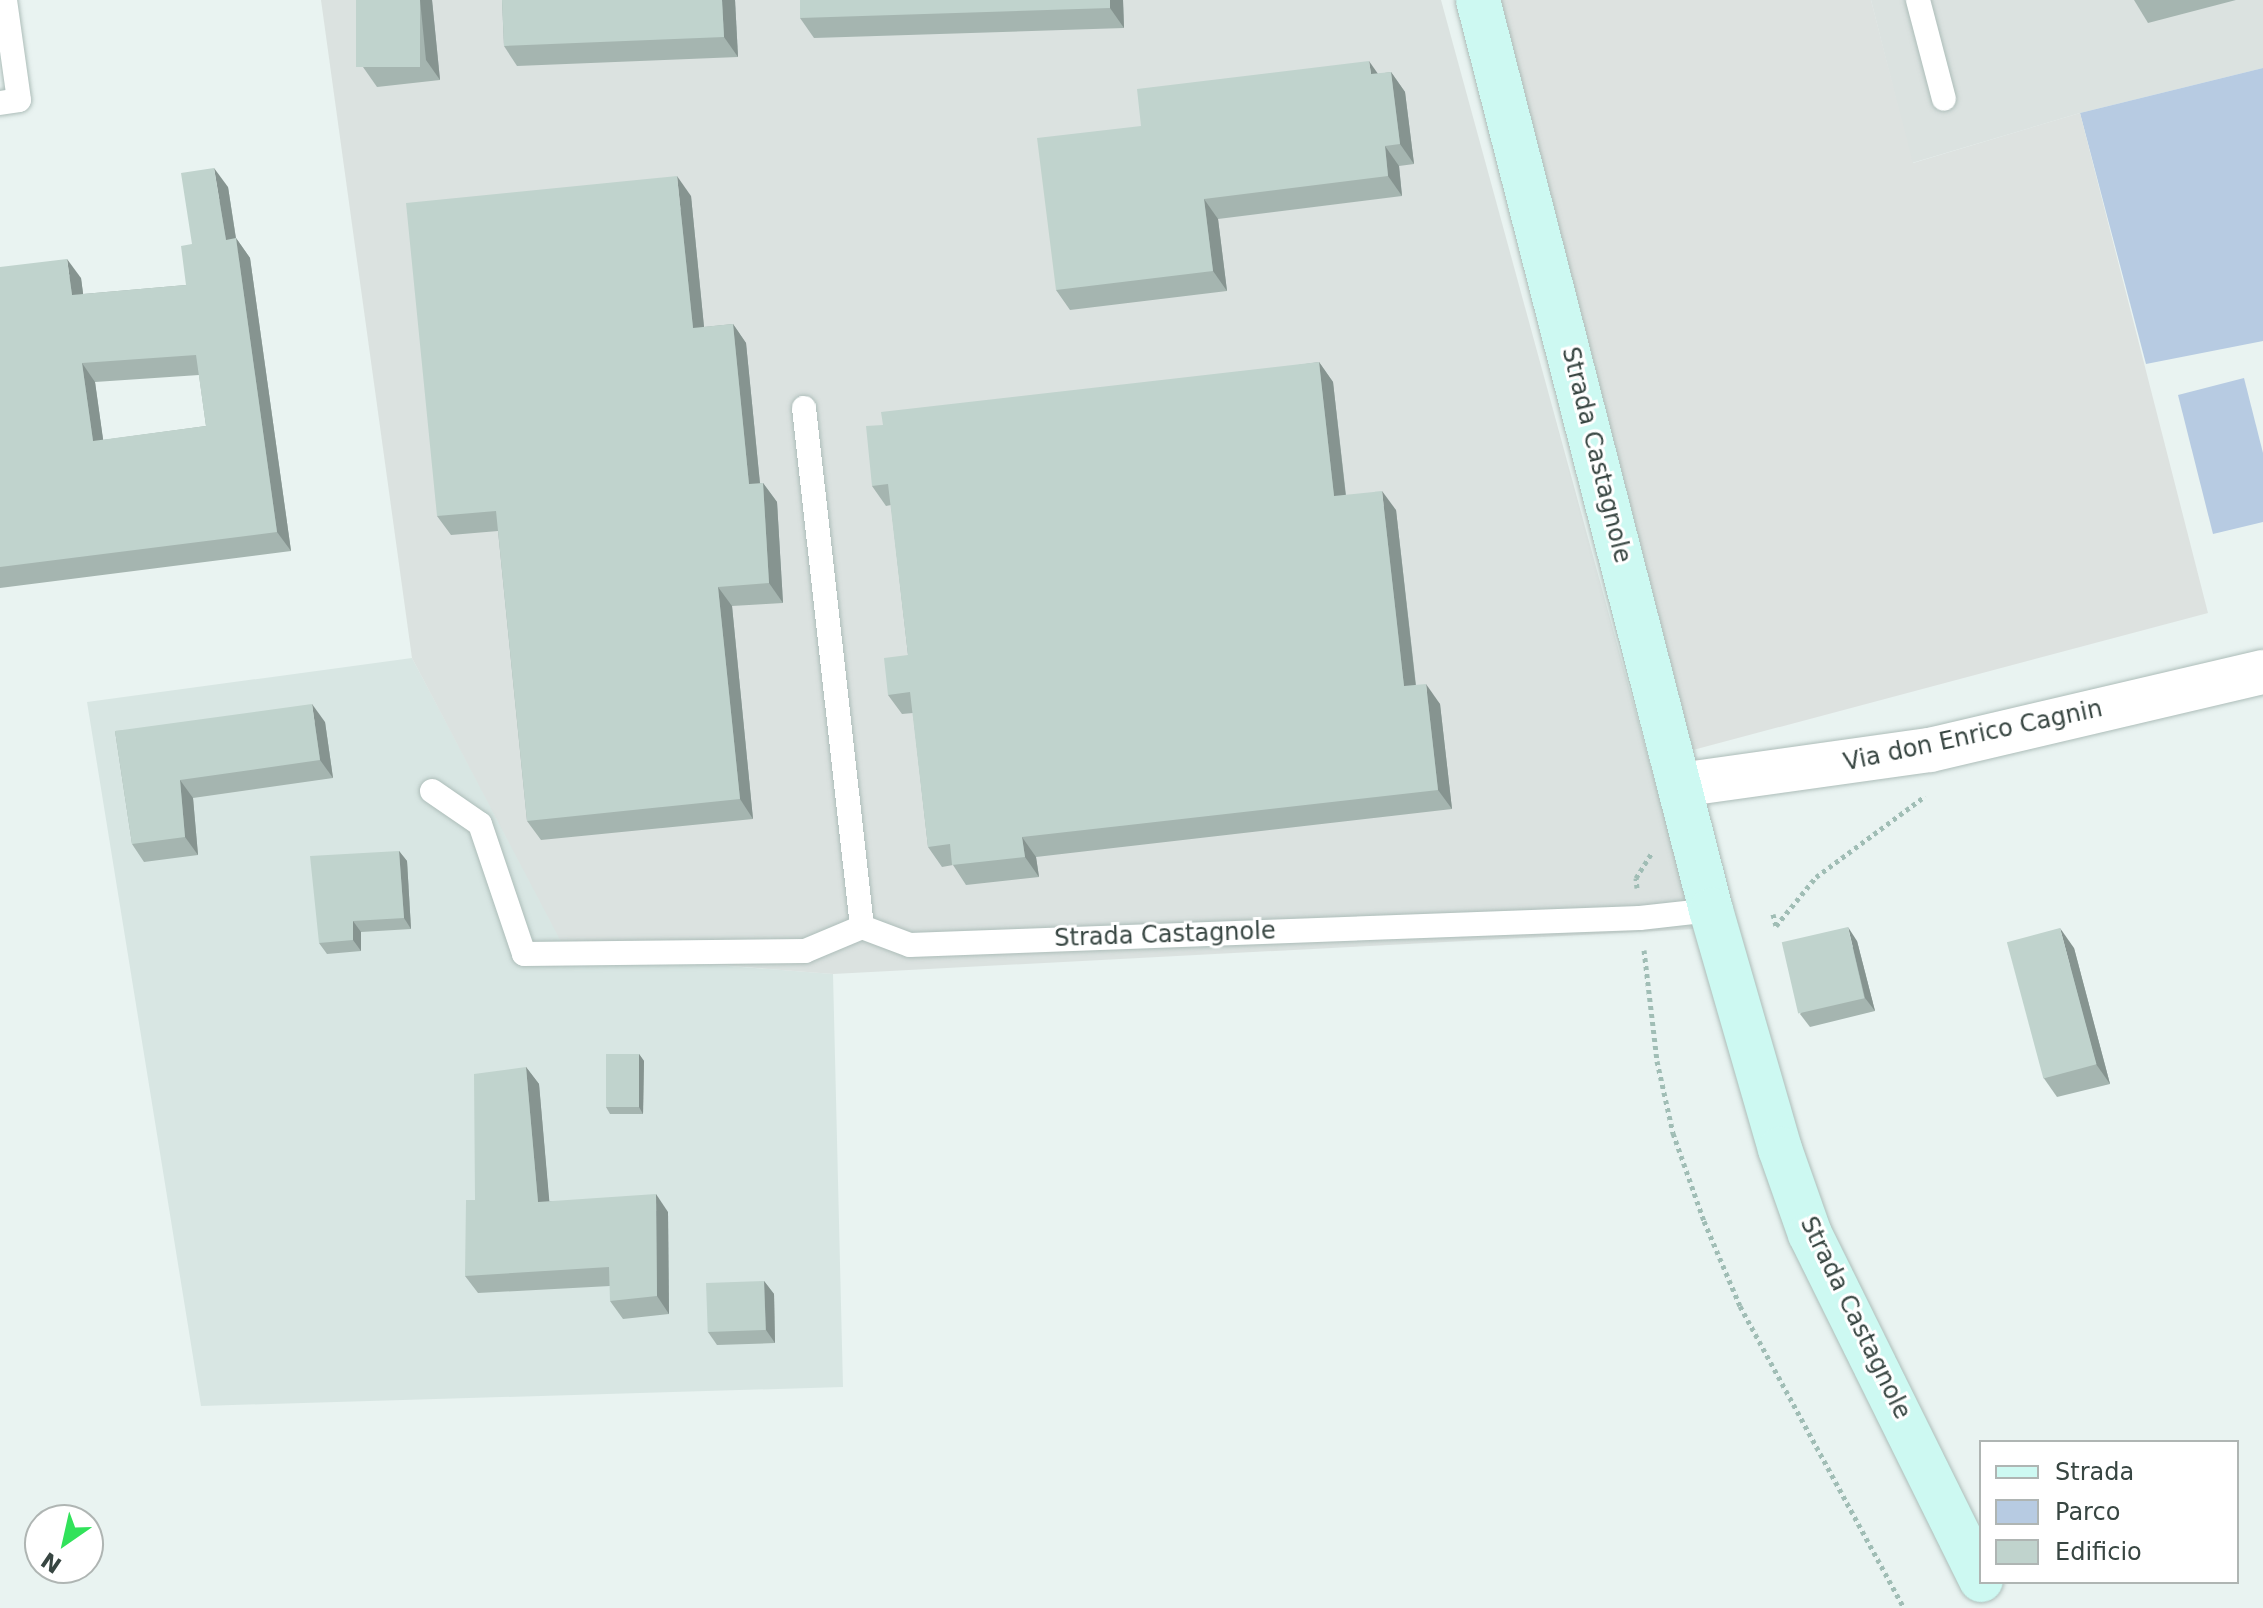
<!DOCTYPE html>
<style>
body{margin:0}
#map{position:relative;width:2263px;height:1608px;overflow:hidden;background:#e9f3f1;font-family:"DejaVu Sans",sans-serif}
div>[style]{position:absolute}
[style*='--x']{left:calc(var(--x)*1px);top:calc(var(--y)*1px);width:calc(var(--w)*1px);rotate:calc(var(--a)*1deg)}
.residential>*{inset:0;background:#d8e6e3}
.industrial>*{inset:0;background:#dbe2e0}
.green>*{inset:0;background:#b7cbe2}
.parking>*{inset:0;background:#dde2e0}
.path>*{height:5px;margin-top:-2.5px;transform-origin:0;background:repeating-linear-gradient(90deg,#a0bdb5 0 4px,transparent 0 8px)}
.roads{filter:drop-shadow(0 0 2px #adbdb9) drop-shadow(0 0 2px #adbdb9)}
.service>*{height:24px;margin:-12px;padding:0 12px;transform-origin:12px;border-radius:12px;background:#fff}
.minor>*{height:44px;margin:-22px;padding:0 22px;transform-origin:22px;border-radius:22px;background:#fff}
.secondary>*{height:44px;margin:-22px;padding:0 22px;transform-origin:22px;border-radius:22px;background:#cdf9f2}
.wall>*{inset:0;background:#a5b5b0}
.shaded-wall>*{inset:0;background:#869490}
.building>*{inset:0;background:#c0d3cd;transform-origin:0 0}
span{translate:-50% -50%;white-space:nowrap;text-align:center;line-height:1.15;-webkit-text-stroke:6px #fff;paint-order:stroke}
.street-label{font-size:24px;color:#384642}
.legend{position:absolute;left:1979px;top:1440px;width:260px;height:144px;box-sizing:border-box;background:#fff;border:2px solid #afb5b3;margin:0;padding:10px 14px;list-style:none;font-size:24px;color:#384642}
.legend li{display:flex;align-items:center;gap:16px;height:40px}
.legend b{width:40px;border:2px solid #afb5b3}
.north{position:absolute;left:24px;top:1504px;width:80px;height:80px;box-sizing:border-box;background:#fff;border:2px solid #afb5b3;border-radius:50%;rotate:214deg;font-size:22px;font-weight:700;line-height:32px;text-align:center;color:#384642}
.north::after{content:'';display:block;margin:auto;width:28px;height:36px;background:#31e25a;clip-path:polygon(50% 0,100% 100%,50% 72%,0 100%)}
</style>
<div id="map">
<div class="residential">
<i style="clip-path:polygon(412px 658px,569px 954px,833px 974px,843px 1387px,201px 1406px,87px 702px)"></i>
</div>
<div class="industrial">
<i style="clip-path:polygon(321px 0,1441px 0,1695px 929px,833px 974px,567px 953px,412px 658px)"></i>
<i style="clip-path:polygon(1871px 0,2263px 0,2263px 68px,2080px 113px,1912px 163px)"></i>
</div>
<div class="green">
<i style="clip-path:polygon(2263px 68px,2263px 341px,2146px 364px,2080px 113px)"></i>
<i style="clip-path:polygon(2244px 378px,2263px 453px,2263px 522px,2213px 534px,2178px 395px)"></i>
</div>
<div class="parking">
<i style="clip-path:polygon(1501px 0,1871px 0,1913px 163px,2080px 113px,2208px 613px,1693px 750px)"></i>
</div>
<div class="path">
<i style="--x:1637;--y:888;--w:10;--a:-96"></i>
<i style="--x:1636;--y:878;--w:31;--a:-58"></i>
<i style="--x:1773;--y:914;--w:12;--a:76"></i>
<i style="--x:1776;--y:926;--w:63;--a:-50.8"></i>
<i style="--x:1816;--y:877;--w:136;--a:-36.6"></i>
<i style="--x:1644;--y:950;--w:112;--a:83.3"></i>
<i style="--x:1657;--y:1061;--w:74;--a:77.5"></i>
<i style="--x:1673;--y:1133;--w:93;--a:70.6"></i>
<i style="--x:1704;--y:1221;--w:92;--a:67"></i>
<i style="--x:1740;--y:1306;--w:344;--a:61.5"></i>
</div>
<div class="roads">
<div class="service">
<i style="--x:1918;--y:0;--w:102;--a:75.3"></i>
<i style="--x:0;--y:103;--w:19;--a:-9"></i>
<i style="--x:19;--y:100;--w:101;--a:-98"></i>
<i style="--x:804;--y:408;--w:522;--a:83.62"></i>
<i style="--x:862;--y:927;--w:51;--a:20.6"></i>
<i style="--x:910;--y:945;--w:730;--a:-2.12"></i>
<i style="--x:1640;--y:918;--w:71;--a:-6.4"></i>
<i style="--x:432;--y:791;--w:58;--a:34.5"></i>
<i style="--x:480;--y:824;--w:137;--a:71.3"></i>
<i style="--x:524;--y:954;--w:281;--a:-0.6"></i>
<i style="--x:805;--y:951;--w:62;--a:-22.8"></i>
</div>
<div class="minor">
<i style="--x:1680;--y:785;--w:252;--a:-8"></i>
<i style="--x:1930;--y:750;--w:342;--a:-13.2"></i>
</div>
<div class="secondary">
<i style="--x:1478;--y:0;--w:939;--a:75.64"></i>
<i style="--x:1711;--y:910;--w:249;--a:73.9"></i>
<i style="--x:1780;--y:1149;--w:90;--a:70.6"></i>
<i style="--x:1810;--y:1234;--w:386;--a:63.7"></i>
</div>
</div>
<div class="wall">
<i style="clip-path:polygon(356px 0,432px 0,440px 80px,377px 87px,363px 67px)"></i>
<i style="clip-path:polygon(502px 0,735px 0,738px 57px,517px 66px,504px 46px)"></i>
<i style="clip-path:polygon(800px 0,1123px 0,1124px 28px,814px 38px,800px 18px)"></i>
<i style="clip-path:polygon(2134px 0,2236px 0,2148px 23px)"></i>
<i style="clip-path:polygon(1391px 72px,1405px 92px,1414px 164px,1399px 166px,1402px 196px,1218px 219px,1227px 291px,1070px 310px,1056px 290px,1141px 126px,1378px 74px)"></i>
<i style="clip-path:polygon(evenodd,228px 187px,236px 238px,250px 258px,291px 551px,0 588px,0 267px,81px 278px,83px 294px,186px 285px,192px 244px,228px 187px,199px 375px,206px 426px,103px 440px,95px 382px,199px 375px)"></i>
<i style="clip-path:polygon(691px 196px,704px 327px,733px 324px,746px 343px,760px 483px,763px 483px,777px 502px,783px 603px,732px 606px,753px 819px,541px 840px,527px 821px,498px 531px,451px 535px,437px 516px)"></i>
<i style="clip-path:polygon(1319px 362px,1333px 382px,1346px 495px,1396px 510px,1416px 685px,1440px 704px,1452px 809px,1036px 857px,1039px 877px,966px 885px,953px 865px,942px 867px,928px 847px,913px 713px,902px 714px,888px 695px,908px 655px,891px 505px,886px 506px,872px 486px,883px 425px)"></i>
<i style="clip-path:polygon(325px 722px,333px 778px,193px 798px,198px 855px,144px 862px,132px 844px,115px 731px)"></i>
<i style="clip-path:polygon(399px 851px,407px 861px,411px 929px,361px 932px,361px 951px,327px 954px,319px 943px)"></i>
<i style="clip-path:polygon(1857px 941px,1875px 1011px,1810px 1027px,1800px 1014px)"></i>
<i style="clip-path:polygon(2074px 948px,2110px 1084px,2057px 1097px,2043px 1077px)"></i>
<i style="clip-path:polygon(639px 1054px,644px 1061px,643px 1114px,610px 1114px,606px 1107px)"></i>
<i style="clip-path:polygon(526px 1067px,539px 1084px,549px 1201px,668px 1212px,669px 1314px,623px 1319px,610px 1301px,610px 1286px,478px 1293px,465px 1276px,475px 1200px)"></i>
<i style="clip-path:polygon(764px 1281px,774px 1294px,775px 1343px,717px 1345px,708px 1332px)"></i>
</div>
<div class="shaded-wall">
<i style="clip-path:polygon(420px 0,432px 0,440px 80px,426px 60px)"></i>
<i style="clip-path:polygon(722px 0,735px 0,738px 57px,724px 37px)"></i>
<i style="clip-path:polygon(1110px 0,1123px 0,1124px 28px,1110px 8px)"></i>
<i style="clip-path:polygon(1369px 61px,1383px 81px,1371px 74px)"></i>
<i style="clip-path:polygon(1391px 72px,1405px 92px,1414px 164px,1400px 144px)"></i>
<i style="clip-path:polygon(1385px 146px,1399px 166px,1402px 196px,1388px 176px)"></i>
<i style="clip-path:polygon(214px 168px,228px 187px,239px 259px,226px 240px)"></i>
<i style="clip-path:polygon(677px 176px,691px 196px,706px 347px,693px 328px)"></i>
<i style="clip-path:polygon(1204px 199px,1218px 219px,1227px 291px,1213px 271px)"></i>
<i style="clip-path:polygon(236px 238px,250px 258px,291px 551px,277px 532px)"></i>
<i style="clip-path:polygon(67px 259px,81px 278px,86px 315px,72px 295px)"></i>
<i style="clip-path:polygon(733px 324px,746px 343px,762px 504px,749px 484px)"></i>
<i style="clip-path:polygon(1319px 362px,1333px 382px,1348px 516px,1334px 496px)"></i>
<i style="clip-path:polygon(82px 363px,95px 382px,106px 460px,93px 441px)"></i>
<i style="clip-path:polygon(763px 483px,777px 502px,783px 603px,769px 583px)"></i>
<i style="clip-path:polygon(1382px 491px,1396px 510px,1418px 706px,1404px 686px)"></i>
<i style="clip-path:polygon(718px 587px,732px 606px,753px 819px,740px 799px)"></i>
<i style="clip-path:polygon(1426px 684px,1440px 704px,1452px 809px,1438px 790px)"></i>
<i style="clip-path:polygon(312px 704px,325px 722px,333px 778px,320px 760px)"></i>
<i style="clip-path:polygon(180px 780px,193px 798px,198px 855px,185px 837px)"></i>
<i style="clip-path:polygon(1022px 837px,1036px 857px,1039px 877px,1025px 857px)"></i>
<i style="clip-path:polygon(399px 851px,407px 861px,411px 929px,404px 918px)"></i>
<i style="clip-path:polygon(353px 921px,361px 932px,361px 951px,353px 940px)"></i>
<i style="clip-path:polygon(1848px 927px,1857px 941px,1875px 1011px,1865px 998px)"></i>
<i style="clip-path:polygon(2060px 928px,2074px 948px,2110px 1084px,2096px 1064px)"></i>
<i style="clip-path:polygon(639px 1054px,644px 1061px,643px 1114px,639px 1107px)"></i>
<i style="clip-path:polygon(526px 1067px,539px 1084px,551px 1220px,538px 1202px)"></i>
<i style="clip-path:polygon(656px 1194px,668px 1212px,669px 1314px,657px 1296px)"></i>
<i style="clip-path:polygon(764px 1281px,774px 1294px,775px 1343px,766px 1330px)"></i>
</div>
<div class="building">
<i style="left:356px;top:0;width:64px;height:67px"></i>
<i style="clip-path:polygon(502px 0,722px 0,724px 37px,504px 46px)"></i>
<i style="clip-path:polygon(800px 0,1110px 0,1110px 8px,800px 18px)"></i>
<i style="clip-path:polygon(1369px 61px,1371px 74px,1391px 72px,1400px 144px,1385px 146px,1388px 176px,1204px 199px,1213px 271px,1056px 290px,1037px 138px,1141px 126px,1137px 89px)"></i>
<i style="clip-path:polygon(evenodd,214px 168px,226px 240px,236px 238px,277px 532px,0 567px,0 267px,67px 259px,72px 295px,186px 285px,181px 246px,192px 244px,181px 173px,214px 168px,196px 355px,206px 426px,93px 441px,82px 363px,196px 355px)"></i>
<i style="clip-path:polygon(677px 176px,693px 328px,733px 324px,749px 484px,763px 483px,769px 583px,718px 587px,740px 799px,527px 821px,496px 511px,437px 516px,406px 203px)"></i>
<i style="clip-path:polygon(1319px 362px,1334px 496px,1382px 491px,1404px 686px,1426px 684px,1438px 790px,1022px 837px,1025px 857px,952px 865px,950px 844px,928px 847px,910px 692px,888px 695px,884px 658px,908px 655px,888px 484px,872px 486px,866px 426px,883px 425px,881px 412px)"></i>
<i style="clip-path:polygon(312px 704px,320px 760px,180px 780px,185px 837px,132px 844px,115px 731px)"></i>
<i style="clip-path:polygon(399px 851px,404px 918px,353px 921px,353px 940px,319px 943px,310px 856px)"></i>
<i style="left:1848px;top:927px;width:73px;height:68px;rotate:77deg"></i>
<i style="left:2060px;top:928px;width:141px;height:55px;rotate:75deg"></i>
<i style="left:606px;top:1054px;width:33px;height:53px"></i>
<i style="clip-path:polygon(526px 1067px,538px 1202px,656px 1194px,657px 1296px,610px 1301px,609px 1267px,465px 1276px,466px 1200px,475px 1200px,474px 1074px)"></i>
<i style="left:764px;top:1281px;width:49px;height:58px;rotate:88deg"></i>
</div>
<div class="street-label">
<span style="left:1596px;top:455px;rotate:76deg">Strada Castagnole</span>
<span style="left:1973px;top:736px;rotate:-12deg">Via don Enrico Cagnin</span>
<span style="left:1165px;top:935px;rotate:-2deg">Strada Castagnole</span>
<span style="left:1855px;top:1318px;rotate:64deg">Strada Castagnole</span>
</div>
<ul class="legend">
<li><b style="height:10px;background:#cdf9f2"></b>Strada</li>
<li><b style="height:22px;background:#b7cbe2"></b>Parco</li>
<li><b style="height:22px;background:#c0d3cd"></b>Edificio</li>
</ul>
<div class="north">N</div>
</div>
